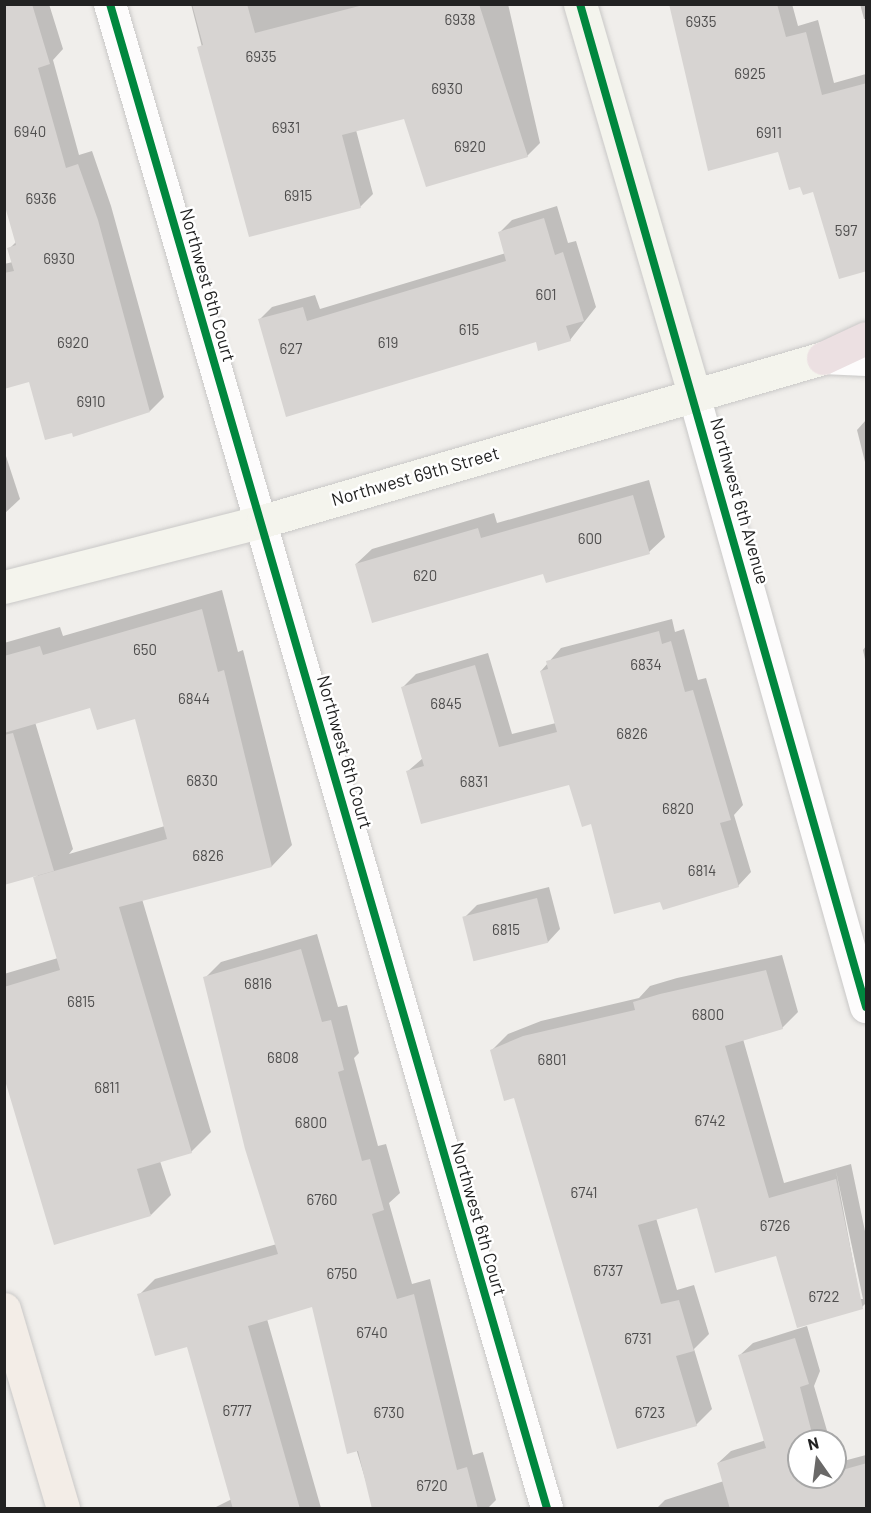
<!DOCTYPE html>
<style>
body{margin:0}
#map{position:relative;width:871px;height:1513px;overflow:hidden;background:#f0eeeb;font-family:Barlow,sans-serif}
div>[style]{position:absolute}
[style*='--x']{left:calc(var(--x)*1px);top:calc(var(--y)*1px);width:calc(var(--w)*1px);rotate:calc(var(--a)*1deg)}
.shadow>*{inset:0;background:#0003}
.building>*{inset:0;background:#d7d4d2;transform-origin:0 0}
.roads{filter:drop-shadow(0 0 2px #c9c8c7) drop-shadow(0 0 2px #c9c8c7)}
.street>*{height:32px;margin:-16px;padding:0 16px;transform-origin:16px;border-radius:16px;background:#fdfcfc}
.secondary>*{height:33px;margin:-16.5px;padding:0 16.5px;transform-origin:16.5px;border-radius:16.5px;background:#f4f4ed}
.primary>*{height:33px;margin:-16.5px;padding:0 16.5px;transform-origin:16.5px;border-radius:16.5px;background:#f3ede7}
.highway>*{height:33px;margin:-16.5px;padding:0 16.5px;transform-origin:16.5px;border-radius:16.5px;background:#ece0e2}
.cycleway>*{height:8px;margin:-4px;padding:0 4px;transform-origin:4px;border-radius:4px;background:#00873e}
span{translate:-50% -50%;white-space:nowrap;text-align:center;line-height:1.15;-webkit-text-stroke:5px #fff;paint-order:stroke}
.number-label{font-size:15px;color:#4f4e4e}
.number-label span{-webkit-text-stroke-width:0}
.street-label{font-size:18px;color:#222}
.frame{position:absolute;inset:0;border:6px solid #222;pointer-events:none}
.north{position:absolute;left:787px;top:1429px;width:60px;height:60px;box-sizing:border-box;background:#fff;border:2px solid #a7a7a7;border-radius:50%;rotate:346deg;font-size:16px;font-weight:700;line-height:24px;text-align:center;color:#222}
.north::after{content:'';display:block;margin:auto;width:21px;height:27px;background:#6a6968;clip-path:polygon(50% 0,100% 100%,50% 72%,0 100%)}
</style>
<div id="map">
<div class="shadow">
<i style="clip-path:polygon(4px 4px,49px 4px,63px 49px,53px 60px,79px 155px,92px 151px,111px 206px,164px 397px,150px 411px,30px 380px,4px 387px,4px 264px,13px 262px,9px 249px,17px 241px)"></i>
<i style="clip-path:polygon(191px 4px,508px 4px,540px 143px,527px 156px,405px 117px,356px 130px,373px 194px,360px 207px,250px 235px)"></i>
<i style="clip-path:polygon(670px 4px,792px 4px,798px 26px,818px 20px,834px 83px,866px 74px,866px 133px,814px 190px)"></i>
<i style="clip-path:polygon(860px 4px,866px 4px,866px 19px,864px 19px)"></i>
<i style="clip-path:polygon(557px 206px,568px 243px,576px 241px,596px 307px,570px 340px,260px 319px,272px 307px,315px 295px,320px 309px,506px 253px,500px 232px,512px 220px)"></i>
<i style="clip-path:polygon(866px 420px,866px 466px,857px 430px)"></i>
<i style="clip-path:polygon(4px 450px,20px 499px,4px 514px)"></i>
<i style="clip-path:polygon(649px 480px,665px 537px,649px 552px,544px 572px,356px 564px,372px 549px,494px 513px,497px 523px)"></i>
<i style="clip-path:polygon(evenodd,222px 590px,238px 652px,243px 650px,292px 845px,272px 866px,142px 899px,211px 1132px,191px 1152px,160px 1161px,171px 1195px,151px 1215px,4px 1073px,4px 974px,58px 958px,35px 878px,39px 874px,4px 884px,4px 643px,60px 627px,63px 636px,222px 590px,91px 706px,136px 717px,165px 826px,69px 854px,73px 849px,35px 722px,91px 706px)"></i>
<i style="clip-path:polygon(672px 619px,675px 632px,684px 629px,698px 680px,706px 678px,743px 805px,734px 815px,751px 872px,738px 886px,661px 901px,592px 822px,570px 783px,408px 771px,423px 758px,403px 687px,416px 674px,488px 653px,512px 734px,556px 723px,541px 671px,561px 648px)"></i>
<i style="clip-path:polygon(866px 646px,866px 664px,863px 650px)"></i>
<i style="clip-path:polygon(549px 887px,560px 929px,548px 942px,464px 918px,477px 905px)"></i>
<i style="clip-path:polygon(317px 934px,338px 1007px,347px 1005px,359px 1053px,354px 1058px,378px 1146px,386px 1144px,400px 1193px,389px 1203px,412px 1284px,430px 1279px,473px 1455px,483px 1452px,496px 1500px,488px 1508px,374px 1508px,313px 1306px,267px 1319px,321px 1508px,214px 1508px,232px 1499px,188px 1345px,139px 1295px,155px 1279px,277px 1244px,205px 978px,221px 962px)"></i>
<i style="clip-path:polygon(evenodd,782px 955px,798px 1012px,782px 1028px,743px 1039px,784px 1183px,851px 1164px,866px 1236px,866px 1303px,862px 1307px,698px 1206px,656px 1218px,677px 1290px,694px 1285px,709px 1334px,694px 1349px,712px 1409px,696px 1425px,492px 1050px,508px 1034px,541px 1021px,639px 998px,650px 986px,677px 978px,782px 955px,836px 1171px,863px 1299px,860px 1299px,836px 1171px)"></i>
<i style="clip-path:polygon(807px 1326px,820px 1371px,814px 1386px,830px 1441px,799px 1441px,799px 1477px,835px 1477px,835px 1458px,836px 1463px,866px 1455px,866px 1508px,657px 1508px,665px 1500px,724px 1481px,718px 1463px,731px 1451px,766px 1440px,740px 1355px,753px 1343px)"></i>
</div>
<div class="building">
<i style="clip-path:polygon(4px 4px,32px 4px,50px 64px,38px 68px,66px 168px,78px 164px,98px 220px,150px 412px,73px 437px,72px 433px,45px 440px,29px 382px,4px 389px,4px 273px,14px 271px,7px 248px,16px 245px,4px 203px)"></i>
<i style="clip-path:polygon(192px 4px,247px 4px,255px 33px,367px 4px,479px 4px,528px 157px,426px 187px,404px 119px,342px 135px,361px 208px,249px 237px,197px 47px,203px 45px)"></i>
<i style="clip-path:polygon(669px 4px,777px 4px,786px 37px,806px 32px,822px 95px,867px 83px,867px 271px,839px 279px,813px 192px,803px 195px,800px 187px,789px 190px,778px 152px,708px 171px)"></i>
<i style="clip-path:polygon(544px 218px,555px 255px,563px 252px,584px 321px,566px 326px,571px 341px,538px 351px,536px 342px,286px 417px,258px 319px,303px 307px,307px 321px,506px 261px,498px 232px)"></i>
<i style="clip-path:polygon(633px 495px,650px 554px,546px 583px,543px 574px,372px 623px,355px 564px,478px 528px,481px 538px)"></i>
<i style="clip-path:polygon(202px 609px,218px 672px,224px 670px,272px 867px,119px 907px,192px 1153px,137px 1169px,151px 1216px,54px 1245px,4px 1077px,4px 987px,60px 970px,33px 877px,167px 839px,135px 719px,97px 730px,90px 708px,4px 733px,4px 656px,40px 646px,43px 655px)"></i>
<i style="clip-path:polygon(659px 631px,662px 644px,671px 641px,685px 692px,693px 690px,731px 820px,720px 823px,739px 887px,663px 910px,660px 902px,614px 914px,591px 824px,582px 827px,569px 785px,421px 824px,406px 771px,424px 766px,401px 687px,475px 665px,499px 747px,557px 732px,540px 671px,548px 669px,546px 661px)"></i>
<i style="clip-path:polygon(13px 733px,54px 871px,4px 885px,4px 735px)"></i>
<i style="left:537px;top:898px;width:46px;height:77px;rotate:76deg"></i>
<i style="clip-path:polygon(301px 949px,322px 1022px,331px 1020px,344px 1070px,338px 1072px,362px 1161px,370px 1159px,384px 1210px,372px 1214px,397px 1299px,414px 1294px,457px 1470px,467px 1467px,478px 1509px,372px 1509px,358px 1451px,347px 1454px,312px 1307px,248px 1326px,300px 1509px,233px 1509px,187px 1347px,155px 1356px,137px 1294px,278px 1254px,245px 1149px,203px 977px)"></i>
<i style="clip-path:polygon(766px 970px,783px 1029px,725px 1046px,769px 1198px,836px 1179px,863px 1309px,797px 1328px,776px 1256px,715px 1273px,697px 1208px,638px 1225px,661px 1304px,679px 1300px,694px 1351px,676px 1356px,697px 1426px,617px 1449px,514px 1098px,504px 1101px,490px 1050px,523px 1036px,635px 1010px,633px 1002px,660px 994px)"></i>
<i style="clip-path:polygon(795px 1338px,809px 1384px,800px 1387px,814px 1441px,799px 1441px,799px 1477px,835px 1477px,835px 1472px,867px 1463px,867px 1509px,730px 1509px,717px 1463px,766px 1448px,738px 1355px)"></i>
</div>
<div class="roads">
<div class="street">
<i style="--x:110;--y:4;--w:1566;--a:73.8"></i>
<i style="--x:823;--y:358;--w:43;--a:2.7"></i>
<i style="--x:694;--y:395;--w:636;--a:74.3"></i>
</div>
<div class="secondary">
<i style="--x:580;--y:4;--w:407;--a:73.7"></i>
<i style="--x:4;--y:587;--w:267;--a:-14.3"></i>
<i style="--x:263;--y:521;--w:583;--a:-16.23"></i>
</div>
<div class="primary">
<i style="--x:4;--y:1309;--w:208;--a:73.5"></i>
</div>
<div class="highway">
<i style="--x:823;--y:358;--w:47;--a:-24.9"></i>
</div>
</div>
<div class="cycleway">
<i style="--x:110;--y:4;--w:1566;--a:73.8"></i>
<i style="--x:580;--y:4;--w:1043;--a:74.08"></i>
</div>
<div class="number-label">
<span style="left:460px;top:20px">6938</span>
<span style="left:701px;top:22px">6935</span>
<span style="left:261px;top:57px">6935</span>
<span style="left:750px;top:74px">6925</span>
<span style="left:447px;top:89px">6930</span>
<span style="left:286px;top:128px">6931</span>
<span style="left:30px;top:132px">6940</span>
<span style="left:769px;top:133px">6911</span>
<span style="left:470px;top:147px">6920</span>
<span style="left:298px;top:196px">6915</span>
<span style="left:41px;top:199px">6936</span>
<span style="left:846px;top:231px">597</span>
<span style="left:59px;top:259px">6930</span>
<span style="left:546px;top:295px">601</span>
<span style="left:469px;top:330px">615</span>
<span style="left:73px;top:343px">6920</span>
<span style="left:388px;top:343px">619</span>
<span style="left:291px;top:349px">627</span>
<span style="left:91px;top:402px">6910</span>
<span style="left:590px;top:539px">600</span>
<span style="left:425px;top:576px">620</span>
<span style="left:145px;top:650px">650</span>
<span style="left:646px;top:665px">6834</span>
<span style="left:194px;top:699px">6844</span>
<span style="left:446px;top:704px">6845</span>
<span style="left:632px;top:734px">6826</span>
<span style="left:202px;top:781px">6830</span>
<span style="left:474px;top:782px">6831</span>
<span style="left:678px;top:809px">6820</span>
<span style="left:208px;top:856px">6826</span>
<span style="left:702px;top:871px">6814</span>
<span style="left:506px;top:930px">6815</span>
<span style="left:258px;top:984px">6816</span>
<span style="left:81px;top:1002px">6815</span>
<span style="left:708px;top:1015px">6800</span>
<span style="left:283px;top:1058px">6808</span>
<span style="left:552px;top:1060px">6801</span>
<span style="left:107px;top:1088px">6811</span>
<span style="left:710px;top:1121px">6742</span>
<span style="left:311px;top:1123px">6800</span>
<span style="left:584px;top:1193px">6741</span>
<span style="left:322px;top:1200px">6760</span>
<span style="left:775px;top:1226px">6726</span>
<span style="left:608px;top:1271px">6737</span>
<span style="left:342px;top:1274px">6750</span>
<span style="left:824px;top:1297px">6722</span>
<span style="left:372px;top:1333px">6740</span>
<span style="left:638px;top:1339px">6731</span>
<span style="left:237px;top:1411px">6777</span>
<span style="left:389px;top:1413px">6730</span>
<span style="left:650px;top:1413px">6723</span>
<span style="left:432px;top:1486px">6720</span>
</div>
<div class="street-label">
<span style="left:208px;top:285px;rotate:74deg">Northwest 6th Court</span>
<span style="left:415px;top:476px;rotate:-16deg">Northwest 69th Street</span>
<span style="left:740px;top:501px;rotate:74deg">Northwest 6th Avenue</span>
<span style="left:345px;top:752px;rotate:74deg">Northwest 6th Court</span>
<span style="left:479px;top:1219px;rotate:74deg">Northwest 6th Court</span>
</div>
<div class="frame"></div>
<div class="north">N</div>
</div>
